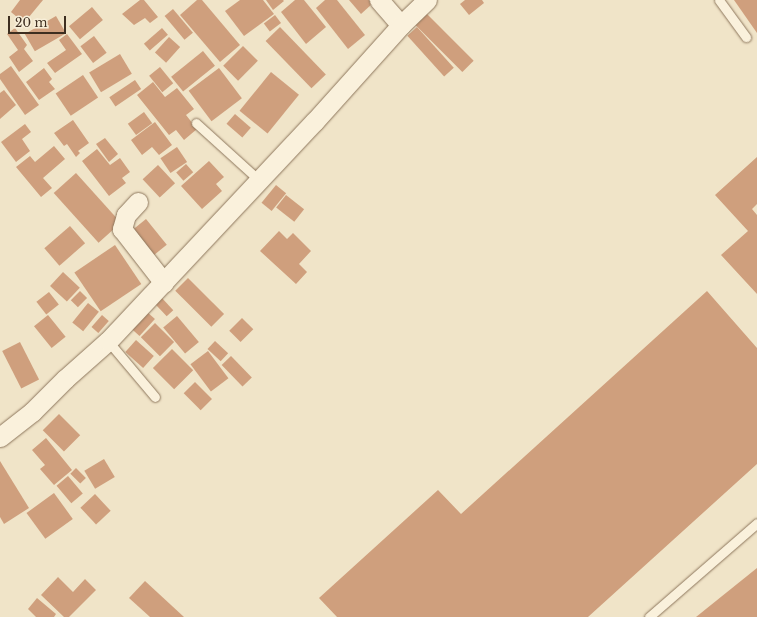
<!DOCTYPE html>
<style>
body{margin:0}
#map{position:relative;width:757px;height:617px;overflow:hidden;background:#f0e4c8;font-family:"Libre Baskerville",serif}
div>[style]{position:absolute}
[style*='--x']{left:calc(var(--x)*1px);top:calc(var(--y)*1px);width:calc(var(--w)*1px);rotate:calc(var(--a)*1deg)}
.building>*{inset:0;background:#cf9f7d;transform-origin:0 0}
.roads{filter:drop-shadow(0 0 1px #8d765c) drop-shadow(0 0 1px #8d765c)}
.lane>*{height:9px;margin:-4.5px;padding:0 4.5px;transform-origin:4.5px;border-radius:4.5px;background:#faf1dc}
.street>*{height:19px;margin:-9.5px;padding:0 9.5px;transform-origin:9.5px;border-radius:9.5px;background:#faf1dc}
span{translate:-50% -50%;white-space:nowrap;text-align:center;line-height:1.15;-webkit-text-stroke:4px #f7eed8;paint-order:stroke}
.scale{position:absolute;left:8px;top:16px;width:58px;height:18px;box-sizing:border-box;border:2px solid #3d2e20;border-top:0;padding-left:5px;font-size:12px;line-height:14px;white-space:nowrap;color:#3d2e20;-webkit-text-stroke:3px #f7eed8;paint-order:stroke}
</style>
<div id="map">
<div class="building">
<i style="clip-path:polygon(20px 0,43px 0,24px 23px,11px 12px)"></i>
<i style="clip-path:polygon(140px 0,144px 0,158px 17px,150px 23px,145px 18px,134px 25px,122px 14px)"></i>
<i style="clip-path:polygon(197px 0,202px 0,240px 45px,220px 62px,180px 15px)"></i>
<i style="clip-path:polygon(240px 0,263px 0,274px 14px,244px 36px,225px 11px)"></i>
<i style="clip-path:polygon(266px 0,283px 0,284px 1px,273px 10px)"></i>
<i style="clip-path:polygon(295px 0,304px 0,326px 27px,306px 44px,281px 12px)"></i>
<i style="clip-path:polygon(325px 0,337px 0,365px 35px,348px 49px,316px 8px)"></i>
<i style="clip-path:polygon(349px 0,369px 0,372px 4px,361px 14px)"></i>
<i style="clip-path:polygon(465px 0,482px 0,484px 3px,469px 15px,460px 4px)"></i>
<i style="clip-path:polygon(734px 0,757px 0,757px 33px)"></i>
<i style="left:92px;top:7px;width:17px;height:30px;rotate:50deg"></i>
<i style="left:173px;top:9px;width:31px;height:11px;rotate:50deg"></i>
<i style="left:427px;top:14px;width:66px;height:16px;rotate:45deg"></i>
<i style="left:275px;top:15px;width:10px;height:14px;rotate:53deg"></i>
<i style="left:56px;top:16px;width:20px;height:36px;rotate:60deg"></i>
<i style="left:280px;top:27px;width:66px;height:20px;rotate:46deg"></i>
<i style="left:417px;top:27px;width:55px;height:13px;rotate:48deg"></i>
<i style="clip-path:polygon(15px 28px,27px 45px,24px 49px,33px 61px,19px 72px,9px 57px,18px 50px,7px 34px)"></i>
<i style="left:162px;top:28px;width:9px;height:24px;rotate:49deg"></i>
<i style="clip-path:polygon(67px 34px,82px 54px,55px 73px,47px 63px,66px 50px,59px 40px)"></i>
<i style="left:94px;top:36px;width:21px;height:17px;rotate:53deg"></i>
<i style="left:169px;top:37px;width:15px;height:21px;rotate:42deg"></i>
<i style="left:243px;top:46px;width:21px;height:28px;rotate:45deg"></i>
<i style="left:203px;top:51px;width:19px;height:41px;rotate:51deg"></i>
<i style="left:120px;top:54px;width:23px;height:36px;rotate:59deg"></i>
<i style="clip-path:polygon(11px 66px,39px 105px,25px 115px,0 79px,0 74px)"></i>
<i style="left:160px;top:67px;width:21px;height:14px;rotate:51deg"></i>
<i style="clip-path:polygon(44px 68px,52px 79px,49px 82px,55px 89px,39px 100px,26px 82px)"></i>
<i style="left:219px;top:68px;width:38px;height:38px;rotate:53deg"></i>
<i style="left:271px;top:72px;width:36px;height:50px;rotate:39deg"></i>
<i style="left:83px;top:75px;width:27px;height:33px;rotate:56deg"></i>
<i style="left:135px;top:80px;width:11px;height:31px;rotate:56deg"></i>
<i style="clip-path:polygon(153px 82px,165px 97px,177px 88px,194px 109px,186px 115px,197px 129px,184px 140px,176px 130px,169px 135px,137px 95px)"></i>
<i style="clip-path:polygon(4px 90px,16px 105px,0 119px,0 93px)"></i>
<i style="left:144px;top:112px;width:14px;height:20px;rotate:54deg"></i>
<i style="left:235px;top:114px;width:21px;height:13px;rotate:41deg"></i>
<i style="clip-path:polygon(73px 120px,89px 143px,78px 151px,80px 153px,76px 157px,67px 144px,64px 146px,54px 133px)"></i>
<i style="clip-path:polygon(155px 122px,172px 145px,159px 155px,152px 147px,142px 155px,131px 140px)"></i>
<i style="clip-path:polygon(25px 124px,31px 132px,22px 139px,30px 151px,16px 162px,1px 142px)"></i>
<i style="clip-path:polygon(105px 138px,118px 154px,109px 162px,96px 144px)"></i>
<i style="clip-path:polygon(54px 146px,65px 159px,43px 178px,52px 188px,41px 197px,16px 167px,30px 156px,35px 162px)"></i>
<i style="left:177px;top:147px;width:18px;height:20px;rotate:56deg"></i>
<i style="clip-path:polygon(97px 149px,110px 165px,120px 158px,130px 172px,122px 178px,126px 183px,109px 196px,82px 161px)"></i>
<i style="clip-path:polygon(757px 157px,757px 204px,752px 209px,757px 215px,757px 294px,721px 255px,748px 231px,715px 195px)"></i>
<i style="clip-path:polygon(209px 161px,224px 177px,216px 184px,222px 191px,202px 209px,181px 186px)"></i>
<i style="left:186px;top:164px;width:11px;height:13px;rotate:49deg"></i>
<i style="left:158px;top:165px;width:25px;height:21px;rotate:47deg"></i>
<i style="left:76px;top:173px;width:67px;height:30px;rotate:48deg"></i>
<i style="left:276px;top:185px;width:13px;height:23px;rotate:39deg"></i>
<i style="left:286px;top:195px;width:23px;height:16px;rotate:38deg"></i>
<i style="left:146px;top:219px;width:33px;height:21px;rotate:51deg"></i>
<i style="left:70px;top:226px;width:23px;height:34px;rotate:49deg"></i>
<i style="clip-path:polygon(279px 231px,287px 239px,293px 233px,311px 251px,299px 264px,307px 272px,296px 284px,260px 251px)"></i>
<i style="left:115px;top:245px;width:47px;height:49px;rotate:56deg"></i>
<i style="left:63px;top:272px;width:23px;height:19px;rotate:43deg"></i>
<i style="left:188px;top:278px;width:51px;height:18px;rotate:45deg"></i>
<i style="left:80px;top:291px;width:10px;height:13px;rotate:45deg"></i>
<i style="clip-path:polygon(707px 291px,757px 348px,757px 464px,588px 617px,337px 617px,319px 598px,438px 490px,461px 514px)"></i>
<i style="left:49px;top:292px;width:16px;height:16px;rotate:52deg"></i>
<i style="left:161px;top:297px;width:18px;height:9px;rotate:47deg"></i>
<i style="left:88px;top:303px;width:14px;height:25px;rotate:39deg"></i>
<i style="left:146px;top:311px;width:12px;height:23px;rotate:42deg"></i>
<i style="left:48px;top:315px;width:28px;height:18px;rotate:51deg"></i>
<i style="left:102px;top:315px;width:9px;height:16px;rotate:41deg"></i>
<i style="left:177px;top:316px;width:34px;height:18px;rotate:50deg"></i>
<i style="left:242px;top:318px;width:16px;height:18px;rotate:45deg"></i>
<i style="left:155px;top:323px;width:27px;height:20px;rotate:45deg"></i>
<i style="left:136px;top:340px;width:24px;height:16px;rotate:42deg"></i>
<i style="left:215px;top:341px;width:18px;height:11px;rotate:43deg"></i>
<i style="left:20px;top:342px;width:42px;height:20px;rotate:63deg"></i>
<i style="left:172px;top:349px;width:30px;height:27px;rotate:45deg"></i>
<i style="left:208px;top:351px;width:34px;height:22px;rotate:53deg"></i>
<i style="left:231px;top:356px;width:30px;height:13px;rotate:46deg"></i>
<i style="left:195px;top:382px;width:24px;height:16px;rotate:45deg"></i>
<i style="left:59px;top:414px;width:30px;height:23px;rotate:45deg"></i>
<i style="clip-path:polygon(46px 438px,72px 470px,54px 485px,40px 469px,45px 465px,32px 450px)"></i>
<i style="left:104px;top:459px;width:21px;height:23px;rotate:59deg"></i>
<i style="clip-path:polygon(0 461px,29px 508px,4px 524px,0 517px)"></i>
<i style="left:76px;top:468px;width:14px;height:8px;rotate:45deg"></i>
<i style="left:68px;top:476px;width:23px;height:15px;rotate:50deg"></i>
<i style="left:54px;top:493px;width:32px;height:34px;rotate:54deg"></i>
<i style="left:95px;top:494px;width:23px;height:20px;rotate:47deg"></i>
<i style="clip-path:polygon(757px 568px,757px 617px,696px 617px)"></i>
<i style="clip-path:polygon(58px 577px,73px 592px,85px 579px,96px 590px,69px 617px,64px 617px,41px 595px)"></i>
<i style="clip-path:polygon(145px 581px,184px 617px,150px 617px,129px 598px)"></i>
<i style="clip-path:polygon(37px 598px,56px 614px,54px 617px,36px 617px,28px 609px)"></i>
</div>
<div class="roads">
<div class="lane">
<i style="--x:719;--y:0;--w:46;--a:53.9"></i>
<i style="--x:196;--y:123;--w:86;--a:42.2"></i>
<i style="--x:108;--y:341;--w:73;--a:50"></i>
<i style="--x:649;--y:617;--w:143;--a:-41"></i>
</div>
<div class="street">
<i style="--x:379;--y:0;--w:33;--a:49"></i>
<i style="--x:138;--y:202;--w:18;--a:133"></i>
<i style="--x:126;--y:215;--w:15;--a:106"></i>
<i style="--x:122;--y:229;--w:68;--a:52.1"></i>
<i style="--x:0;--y:437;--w:41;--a:-38"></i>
<i style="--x:32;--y:412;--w:47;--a:-45"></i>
<i style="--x:65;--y:379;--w:57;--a:-41.5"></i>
<i style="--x:108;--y:341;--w:301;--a:-46.8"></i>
<i style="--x:314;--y:122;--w:130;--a:-48.1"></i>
<i style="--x:401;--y:25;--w:36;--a:-44"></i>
</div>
</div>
<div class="scale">20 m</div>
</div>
